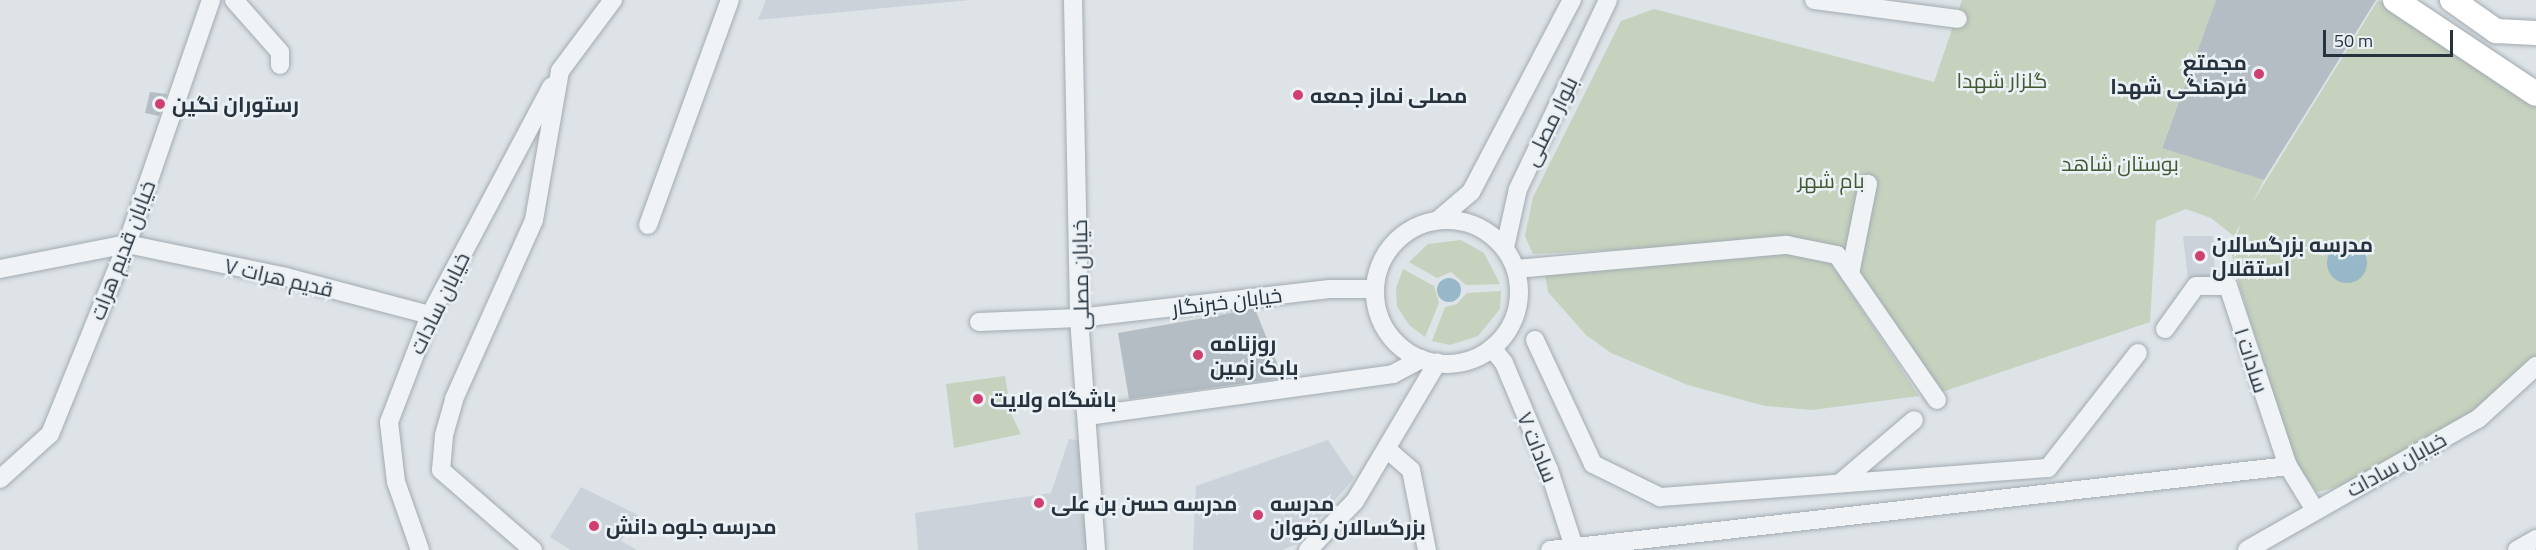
<!DOCTYPE html>
<meta charset="utf-8">
<style>
body{margin:0}
#map{position:relative;width:2536px;height:550px;overflow:hidden;background:#dde3e7;font-family:"Titillium Web",Cairo,sans-serif}
div>[style]{position:absolute}
[style*='--x']{left:calc(var(--x)*1px);top:calc(var(--y)*1px);width:calc(var(--w)*1px);rotate:calc(var(--a)*1deg)}
.built>*{inset:0;background:#cbd2d9}
.green>*{inset:0;background:#c6d1be}
.water>*{inset:0;background:#97b8c8}
.round{border-radius:50%}
.building>*{inset:0;background:#b4bdc4}
.roads{filter:drop-shadow(0 0 2px #a2abb1) drop-shadow(0 0 2px #a2abb1)}
.minor>*{height:18px;margin:-9px;padding:0 9px;transform-origin:9px;border-radius:9px;background:#f0f3f5}
.minor>.ring{margin:-9px;padding:0;box-sizing:content-box;background:none;border:18px solid #f0f3f5;border-radius:50%}
.major>*{height:24px;margin:-12px;padding:0 12px;transform-origin:12px;border-radius:12px;background:#fff}
.dots>*{width:16px;height:16px;translate:-50% -50%;box-sizing:border-box;border:3px solid #ecf1f5;border-radius:50%}
span{translate:-50% -50%;white-space:nowrap;text-align:center;line-height:1.15;-webkit-text-stroke:5px #ecf1f5;paint-order:stroke}
.poi-label{font-size:21px;color:#26333e;font-weight:700}
.right{translate:-100% -50%;text-align:right}
.left{translate:0 -50%;text-align:left}
.park-label{font-size:21px;color:#425a33}
.street-label{font-size:21px;color:#26333e}
.scale{position:absolute;left:2323px;top:30px;width:130px;height:27px;box-sizing:border-box;border:3px solid #26333e;border-top:0;padding-left:8px;font-size:18px;line-height:21px;white-space:nowrap;color:#26333e;-webkit-text-stroke:4px #ecf1f5;paint-order:stroke}
</style>
<div id="map">
<div class="built">
<i style="clip-path:polygon(766px 0,970px 0,758px 20px)"></i>
<i style="clip-path:polygon(2183px 236px,2213px 236px,2215px 276px,2188px 279px)"></i>
<i style="clip-path:polygon(1069px 439px,1099px 443px,1093px 550px,918px 550px,915px 513px,1051px 493px)"></i>
<i style="clip-path:polygon(1328px 440px,1354px 478px,1297px 544px,1282px 550px,1193px 550px,1196px 486px)"></i>
<i style="clip-path:polygon(581px 487px,638px 515px,621px 541px,637px 550px,571px 550px,550px 537px)"></i>
</div>
<div class="green">
<i style="clip-path:polygon(1962px 0,2216px 0,2162px 147px,2264px 180px,2251px 205px,2378px 0,2536px 106px,2536px 358px,2470px 414px,2338px 487px,2317px 492px,2295px 463px,2239px 285px,2231px 251px,2241px 223px,2234px 236px,2211px 218px,2186px 209px,2156px 221px,2150px 322px,1942px 392px,1858px 273px,1863px 256px,1735px 244px,1533px 254px,1525px 236px,1533px 197px,1621px 21px,1654px 9px,1934px 82px)"></i>
<i style="clip-path:polygon(1461px 240px,1484px 253px,1500px 284px,1466px 285px,1451px 272px,1437px 278px,1409px 262px,1428px 244px)"></i>
<i style="clip-path:polygon(1789px 253px,1832px 264px,1919px 396px,1812px 410px,1765px 406px,1688px 385px,1611px 353px,1586px 335px,1548px 292px,1545px 274px)"></i>
<i style="clip-path:polygon(1403px 269px,1434px 286px,1439px 303px,1425px 337px,1409px 325px,1397px 306px,1396px 288px)"></i>
<i style="clip-path:polygon(1501px 291px,1500px 309px,1478px 336px,1450px 345px,1432px 341px,1445px 307px,1457px 304px,1467px 293px)"></i>
<i style="clip-path:polygon(1005px 376px,1011px 414px,1021px 434px,954px 448px,946px 384px)"></i>
</div>
<div class="water">
<i class="round" style="left:2327px;top:243px;width:40px;height:40px"></i>
<i class="round" style="left:1437px;top:278px;width:24px;height:24px"></i>
</div>
<div class="building">
<i style="clip-path:polygon(2216px 0,2376px 0,2264px 180px,2162px 148px)"></i>
<i style="clip-path:polygon(150px 92px,167px 94px,159px 116px,145px 113px)"></i>
<i style="clip-path:polygon(1255px 309px,1283px 378px,1129px 399px,1118px 333px)"></i>
</div>
<div class="roads">
<div class="minor">
<i style="--x:234;--y:0;--w:69;--a:48.5"></i>
<i style="--x:280;--y:52;--w:13;--a:90"></i>
<i style="--x:1073;--y:0;--w:318;--a:88.9"></i>
<i style="--x:1079;--y:318;--w:233;--a:85.8"></i>
<i style="--x:1814;--y:0;--w:145;--a:7.5"></i>
<i style="--x:1438;--y:220;--w:43;--a:-40.3"></i>
<i style="--x:1471;--y:192;--w:217;--a:-62.3"></i>
<i class="ring" style="left:1375px;top:220px;width:126px;height:126px"></i>
<i style="--x:648;--y:225;--w:239;--a:-70"></i>
<i style="--x:1505;--y:247;--w:59;--a:-77.4"></i>
<i style="--x:1518;--y:189;--w:209;--a:-64.5"></i>
<i style="--x:0;--y:269;--w:129;--a:-11.1"></i>
<i style="--x:127;--y:244;--w:162;--a:11.7"></i>
<i style="--x:286;--y:277;--w:149;--a:14.8"></i>
<i style="--x:1516;--y:269;--w:272;--a:-5.1"></i>
<i style="--x:1787;--y:245;--w:51;--a:11.3"></i>
<i style="--x:1837;--y:255;--w:176;--a:55.4"></i>
<i style="--x:1850;--y:274;--w:92;--a:-78.7"></i>
<i style="--x:979;--y:322;--w:100;--a:-2.3"></i>
<i style="--x:1079;--y:318;--w:252;--a:-6.6"></i>
<i style="--x:1329;--y:289;--w:46;--a:0"></i>
<i style="--x:2165;--y:329;--w:53;--a:-54.2"></i>
<i style="--x:2196;--y:286;--w:32;--a:0"></i>
<i style="--x:2228;--y:286;--w:190;--a:71.6"></i>
<i style="--x:2288;--y:466;--w:52;--a:58.5"></i>
<i style="--x:1535;--y:340;--w:137;--a:64.9"></i>
<i style="--x:1593;--y:464;--w:75;--a:26.2"></i>
<i style="--x:1660;--y:497;--w:389;--a:-4.3"></i>
<i style="--x:2048;--y:468;--w:146;--a:-52"></i>
<i style="--x:1492;--y:348;--w:19;--a:51"></i>
<i style="--x:1504;--y:363;--w:116;--a:67.2"></i>
<i style="--x:1549;--y:470;--w:84;--a:72"></i>
<i style="--x:1087;--y:416;--w:309;--a:-7.8"></i>
<i style="--x:1393;--y:374;--w:32;--a:-28"></i>
<i style="--x:1388;--y:450;--w:30;--a:41"></i>
<i style="--x:1411;--y:470;--w:82;--a:78.7"></i>
<i style="--x:0;--y:479;--w:67;--a:-42"></i>
<i style="--x:50;--y:434;--w:205;--a:-67.9"></i>
<i style="--x:127;--y:244;--w:258;--a:-71"></i>
<i style="--x:1840;--y:483;--w:97;--a:-40.4"></i>
<i style="--x:420;--y:550;--w:72;--a:-109.4"></i>
<i style="--x:396;--y:482;--w:60;--a:-96.7"></i>
<i style="--x:389;--y:422;--w:115;--a:-69"></i>
<i style="--x:430;--y:315;--w:259;--a:-62"></i>
<i style="--x:533;--y:550;--w:122;--a:-139"></i>
<i style="--x:441;--y:470;--w:35;--a:-85"></i>
<i style="--x:444;--y:435;--w:37;--a:-74"></i>
<i style="--x:454;--y:399;--w:196;--a:-65.9"></i>
<i style="--x:534;--y:220;--w:151;--a:-80.1"></i>
<i style="--x:560;--y:71;--w:89;--a:-53.3"></i>
<i style="--x:1308;--y:550;--w:68;--a:-46.2"></i>
<i style="--x:1355;--y:501;--w:161;--a:-59.3"></i>
<i style="--x:1550;--y:550;--w:743;--a:-6.49"></i>
<i style="--x:2247;--y:550;--w:266;--a:-29.6"></i>
<i style="--x:2478;--y:419;--w:79;--a:-42.4"></i>
<i style="--x:2517;--y:550;--w:22;--a:-30"></i>
</div>
<div class="major">
<i style="--x:2395;--y:0;--w:169;--a:33.7"></i>
<i style="--x:2452;--y:0;--w:54;--a:35.2"></i>
<i style="--x:2496;--y:31;--w:40;--a:2.9"></i>
</div>
</div>
<div class="dots">
<i style="left:2259px;top:74px;background:#cf3f6f"></i>
<i style="left:1298px;top:95px;background:#cf3f6f"></i>
<i style="left:160px;top:104px;background:#cf3f6f"></i>
<i style="left:2200px;top:256px;background:#cf3f6f"></i>
<i style="left:1198px;top:355px;background:#cf3f6f"></i>
<i style="left:978px;top:399px;background:#cf3f6f"></i>
<i style="left:1039px;top:503px;background:#cf3f6f"></i>
<i style="left:1258px;top:515px;background:#cf3f6f"></i>
<i style="left:594px;top:526px;background:#cf3f6f"></i>
</div>
<div class="poi-label">
<span class="right" style="left:2247px;top:74px">مجمتع<br>فرهنگی شهدا</span>
<span class="left" style="left:1310px;top:95px">مصلی نماز جمعه</span>
<span class="left" style="left:172px;top:104px">رستوران نگین</span>
<span class="left" style="left:2212px;top:256px">مدرسه بزرگسالان<br>استقلال</span>
<span class="left" style="left:1210px;top:355px">روزنامه<br>بابک زمین</span>
<span class="left" style="left:990px;top:399px">باشگاه ولایت</span>
<span class="left" style="left:1051px;top:503px">مدرسه حسن بن علی</span>
<span class="left" style="left:1270px;top:515px">مدرسه<br>بزرگسالان رضوان</span>
<span class="left" style="left:606px;top:526px">مدرسه جلوه دانش</span>
</div>
<div class="park-label">
<span style="left:2002px;top:80px">گلزار شهدا</span>
<span style="left:2120px;top:163px">بوستان شاهد</span>
<span style="left:1831px;top:180px">بام شهر</span>
</div>
<div class="street-label">
<span style="left:1550px;top:121px;rotate:-64deg">بلوار مصلی</span>
<span style="left:122px;top:250px;rotate:-69deg">خیابان قدیم هرات</span>
<span style="left:1080px;top:275px;rotate:-91deg">خیابان مصلی</span>
<span style="left:279px;top:277px;rotate:13deg">قدیم هرات ۷</span>
<span style="left:1227px;top:301px;rotate:-7deg">خیابان خبرنگار</span>
<span style="left:439px;top:303px;rotate:-64deg">خیابان سادات</span>
<span style="left:2252px;top:360px;rotate:72deg">سادات ۱</span>
<span style="left:1538px;top:447px;rotate:68deg">سادات ۷</span>
<span style="left:2396px;top:464px;rotate:-29deg">خیابان سادات</span>
</div>
<div class="scale">50 m</div>
</div>
